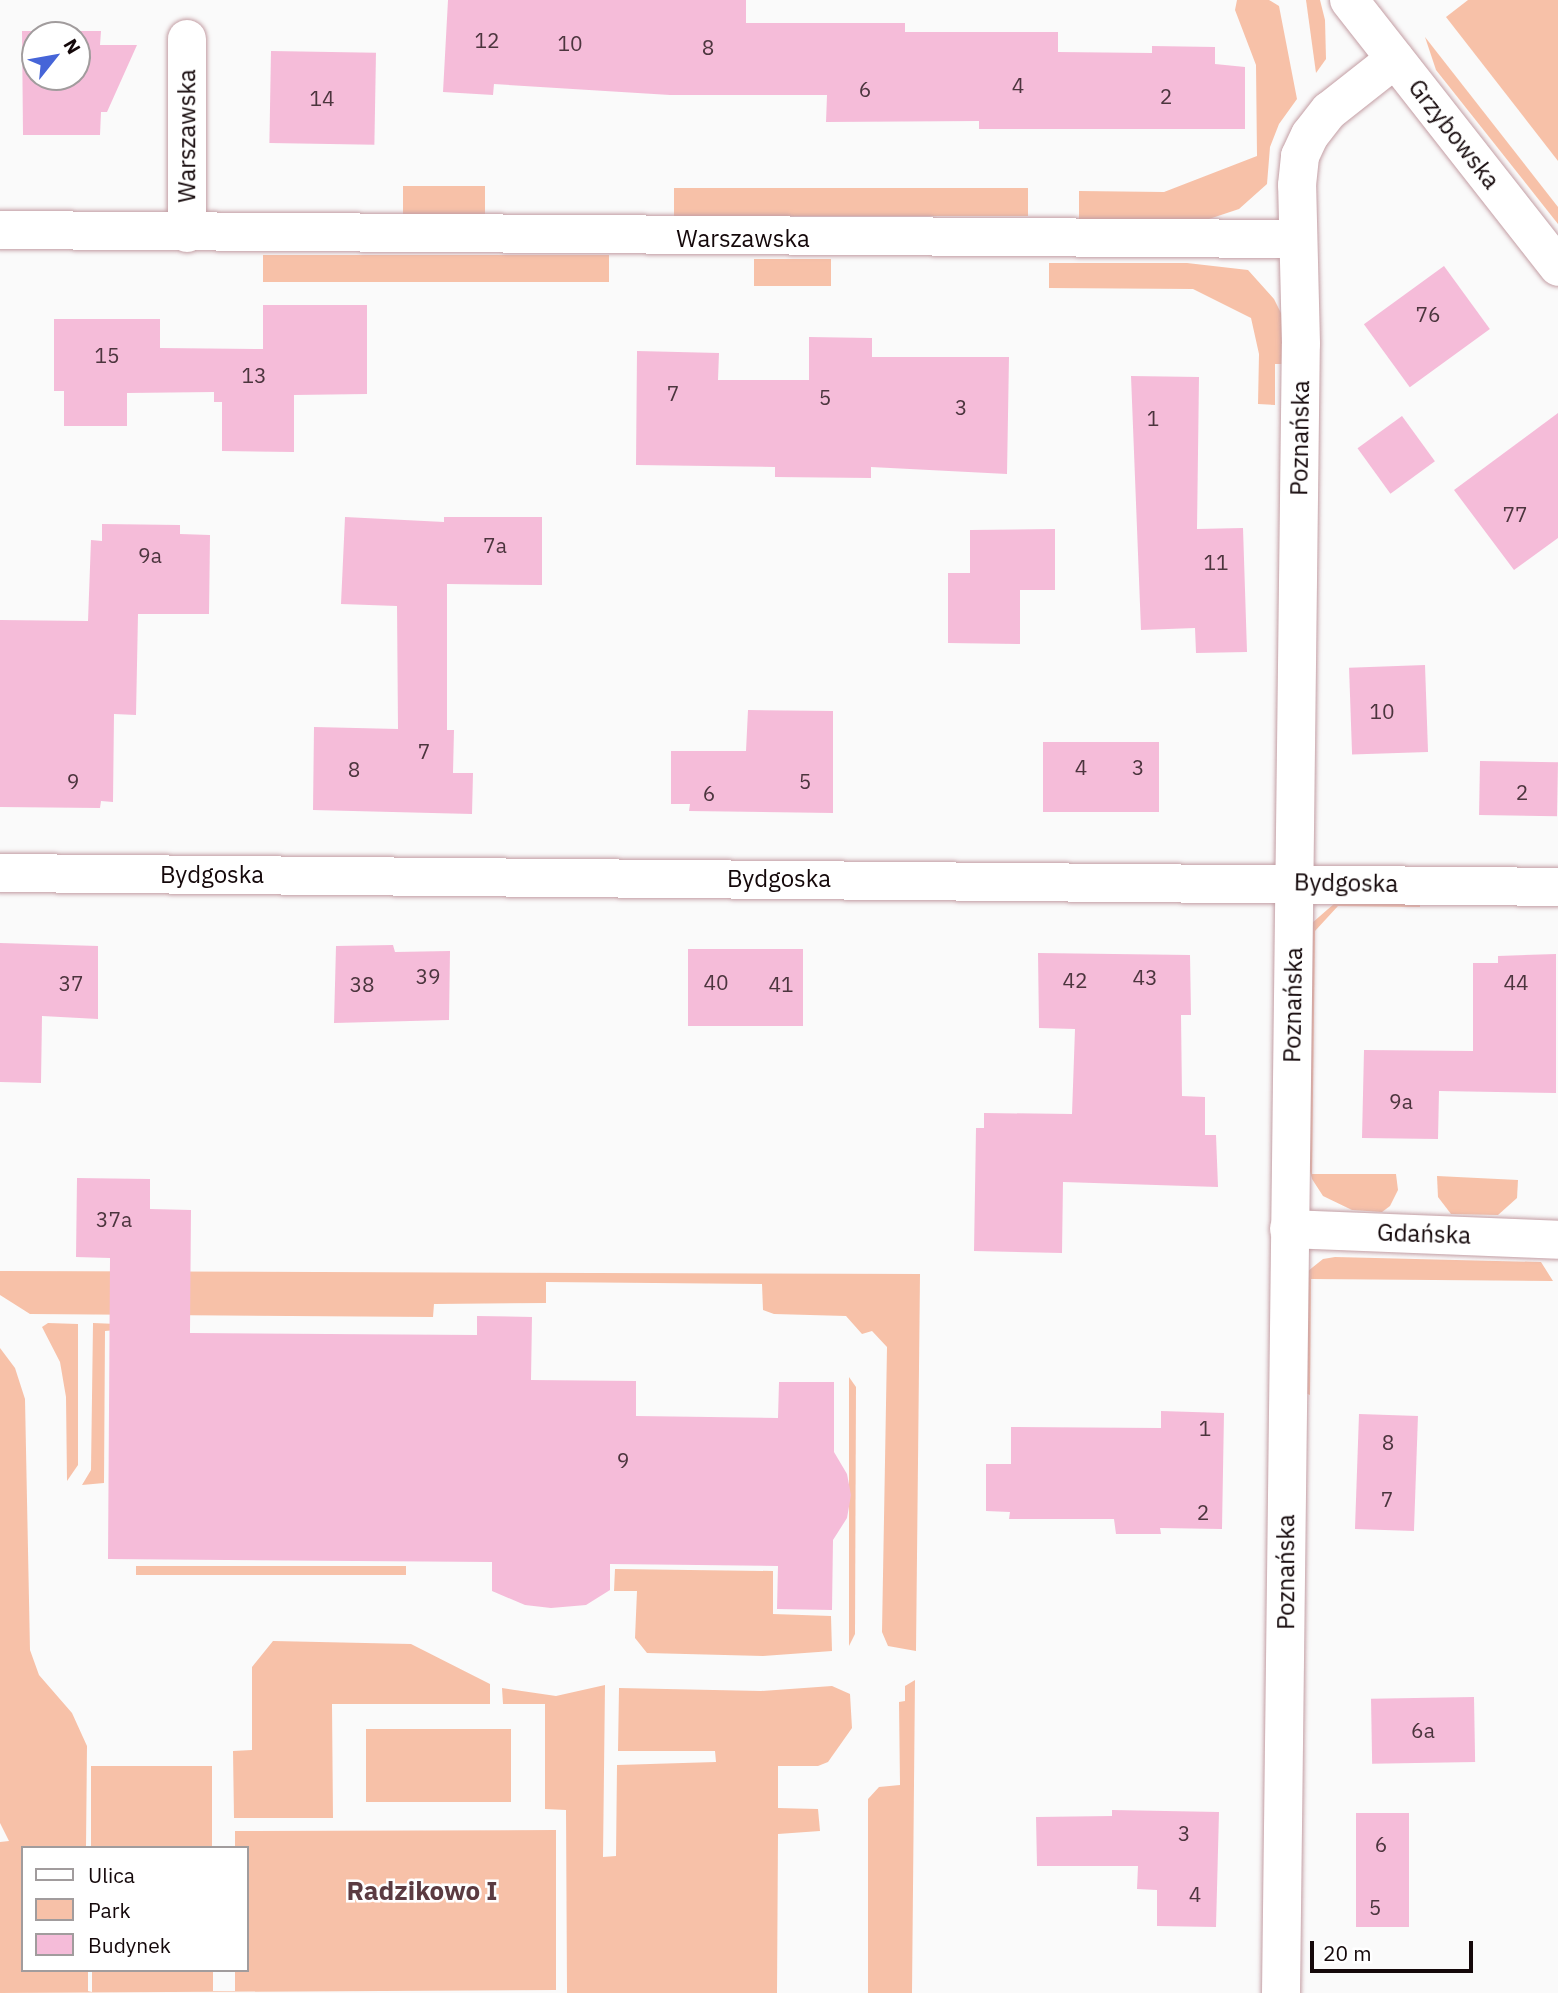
<!DOCTYPE html>
<meta charset="utf-8">
<style>
body{margin:0}
#map{position:relative;width:1558px;height:1993px;overflow:hidden;background:#fafafa;font-family:"IBM Plex Sans",sans-serif}
div>[style]{position:absolute}
[style*='--x']{left:calc(var(--x)*1px);top:calc(var(--y)*1px);width:calc(var(--w)*1px);rotate:calc(var(--a)*1deg)}
.green>*{inset:0;background:#f7c1a8;transform-origin:0 0}
.building>*{inset:0;background:#f5bcd9;transform-origin:0 0}
.roads{filter:drop-shadow(0 0 2px #c39ea4) drop-shadow(0 0 2px #c39ea4)}
.minor>*{height:38px;margin:-19px;padding:0 19px;transform-origin:19px;border-radius:19px;background:#fff}
.tertiary>*{height:38px;margin:-19px;padding:0 19px;transform-origin:19px;border-radius:19px;background:#fff}
span{translate:-50% -50%;white-space:nowrap;text-align:center;line-height:1.15;-webkit-text-stroke:5px #fff;paint-order:stroke}
.number-label{font-size:21px;color:#4c353e}
.number-label span{-webkit-text-stroke-width:0}
.street-label{font-size:24px;color:#14080a}
.neighbourhood-label{font-size:26px;color:#5b3b41;font-weight:700}
.legend{position:absolute;left:21px;top:1846px;width:228px;height:126px;box-sizing:border-box;background:#fff;border:2px solid #a19c9d;margin:0;padding:9px 12px;list-style:none;font-size:21px;color:#14080a}
.legend li{display:flex;align-items:center;gap:14px;height:35px}
.legend b{width:35px;border:2px solid #a19c9d}
.north{position:absolute;left:21px;top:21px;width:70px;height:70px;box-sizing:border-box;background:#fff;border:2px solid #a19c9d;border-radius:50%;rotate:59deg;font-size:19px;font-weight:700;line-height:28px;text-align:center;color:#14080a}
.north::after{content:'';display:block;margin:auto;width:24px;height:32px;background:#4665d8;clip-path:polygon(50% 0,100% 100%,50% 72%,0 100%)}
.scale{position:absolute;left:1310px;top:1941px;width:163px;height:32px;box-sizing:border-box;border:4px solid #14080a;border-top:0;padding-left:9px;font-size:21px;line-height:24px;white-space:nowrap;color:#14080a;-webkit-text-stroke:5px #fff;paint-order:stroke}
</style>
<div id="map">
<div class="green">
<i style="clip-path:polygon(1237px 0,1269px 0,1279px 6px,1297px 99px,1279px 124px,1270px 147px,1267px 184px,1239px 209px,1209px 219px,1079px 221px,1079px 191px,1164px 192px,1257px 156px,1256px 65px,1235px 10px)"></i>
<i style="clip-path:polygon(1306px 0,1320px 0,1325px 20px,1326px 59px,1316px 73px)"></i>
<i style="clip-path:polygon(1468px 0,1558px 0,1558px 161px,1446px 17px)"></i>
<i style="clip-path:polygon(1425px 37px,1558px 207px,1558px 224px,1436px 70px)"></i>
<i style="left:403px;top:186px;width:82px;height:28px"></i>
<i style="left:674px;top:188px;width:354px;height:28px"></i>
<i style="left:263px;top:255px;width:346px;height:27px"></i>
<i style="left:754px;top:259px;width:77px;height:27px"></i>
<i style="clip-path:polygon(1049px 263px,1187px 263px,1248px 270px,1274px 299px,1284px 319px,1284px 364px,1275px 364px,1275px 405px,1258px 404px,1259px 354px,1251px 318px,1193px 289px,1049px 288px)"></i>
<i style="clip-path:polygon(1420px 902px,1420px 907px,1338px 906px,1315px 931px,1312px 1174px,1396px 1174px,1398px 1190px,1390px 1206px,1382px 1212px,1352px 1210px,1323px 1196px,1312px 1179px,1308px 1164px,1312px 923px,1335px 903px)"></i>
<i style="clip-path:polygon(1437px 1176px,1518px 1180px,1517px 1198px,1498px 1215px,1451px 1214px,1438px 1197px)"></i>
<i style="clip-path:polygon(1335px 1257px,1541px 1262px,1553px 1281px,1311px 1279px,1310px 1395px,1305px 1393px,1308px 1271px,1323px 1259px)"></i>
<i style="clip-path:polygon(0 1271px,920px 1274px,916px 1651px,888px 1646px,882px 1632px,887px 1347px,872px 1331px,862px 1334px,846px 1316px,774px 1314px,763px 1310px,762px 1284px,546px 1282px,546px 1303px,434px 1304px,433px 1317px,30px 1314px,0 1295px)"></i>
<i style="clip-path:polygon(48px 1323px,78px 1324px,78px 1465px,67px 1481px,66px 1397px,60px 1362px,42px 1327px)"></i>
<i style="clip-path:polygon(93px 1323px,117px 1324px,116px 1330px,105px 1331px,104px 1483px,82px 1485px,91px 1470px)"></i>
<i style="clip-path:polygon(0 1348px,15px 1368px,25px 1399px,30px 1650px,39px 1675px,72px 1713px,87px 1746px,86px 1848px,23px 1848px,23px 1970px,88px 1970px,88px 1991px,92px 1992px,92px 1970px,213px 1970px,213px 1991px,235px 1991px,235px 1970px,247px 1970px,247px 1848px,235px 1848px,235px 1831px,556px 1830px,556px 1990px,0 1993px,0 1842px,9px 1841px,0 1823px)"></i>
<i style="clip-path:polygon(849px 1377px,856px 1387px,855px 1634px,849px 1646px)"></i>
<i style="left:136px;top:1566px;width:270px;height:9px"></i>
<i style="clip-path:polygon(615px 1569px,773px 1571px,773px 1614px,831px 1616px,832px 1651px,763px 1656px,647px 1653px,635px 1638px,637px 1591px,614px 1591px)"></i>
<i style="clip-path:polygon(273px 1641px,411px 1644px,490px 1684px,490px 1704px,332px 1704px,333px 1818px,234px 1818px,233px 1751px,252px 1750px,252px 1667px)"></i>
<i style="clip-path:polygon(915px 1680px,912px 1993px,868px 1993px,868px 1799px,879px 1787px,900px 1785px,899px 1702px,905px 1701px,905px 1686px)"></i>
<i style="clip-path:polygon(605px 1685px,603px 1857px,616px 1856px,617px 1765px,716px 1762px,715px 1751px,618px 1751px,619px 1688px,761px 1691px,832px 1686px,850px 1694px,852px 1728px,828px 1762px,818px 1766px,778px 1766px,778px 1808px,818px 1809px,820px 1831px,778px 1834px,777px 1993px,567px 1993px,566px 1810px,545px 1809px,545px 1704px,503px 1704px,502px 1688px,556px 1696px)"></i>
<i style="left:366px;top:1729px;width:145px;height:73px"></i>
<i style="left:91px;top:1766px;width:121px;height:82px"></i>
</div>
<div class="building">
<i style="clip-path:polygon(448px 0,746px 0,746px 23px,905px 23px,905px 32px,1058px 32px,1058px 52px,1152px 53px,1152px 46px,1215px 47px,1215px 64px,1245px 67px,1245px 129px,979px 129px,979px 121px,826px 122px,827px 95px,670px 95px,494px 84px,493px 95px,443px 92px)"></i>
<i style="clip-path:polygon(evenodd,22px 31px,101px 31px,100px 45px,137px 45px,107px 112px,101px 112px,100px 135px,23px 135px,22px 31px,35px 35px,77px 35px,77px 77px,35px 77px,35px 35px)"></i>
<i style="left:271px;top:51px;width:105px;height:92px;rotate:1deg"></i>
<i style="left:1444px;top:266px;width:78px;height:99px;rotate:54deg"></i>
<i style="clip-path:polygon(263px 305px,367px 305px,367px 394px,294px 395px,294px 452px,222px 451px,222px 402px,214px 402px,214px 392px,127px 393px,127px 426px,64px 426px,64px 391px,54px 391px,54px 319px,160px 319px,160px 348px,263px 349px)"></i>
<i style="clip-path:polygon(809px 337px,872px 338px,872px 357px,1009px 357px,1007px 474px,871px 467px,871px 478px,775px 477px,775px 467px,636px 465px,637px 351px,719px 353px,718px 380px,809px 380px)"></i>
<i style="clip-path:polygon(1131px 376px,1199px 377px,1197px 529px,1243px 528px,1247px 652px,1196px 653px,1195px 628px,1141px 630px)"></i>
<i style="clip-path:polygon(1558px 413px,1558px 538px,1514px 570px,1454px 490px)"></i>
<i style="left:1402px;top:416px;width:56px;height:55px;rotate:54deg"></i>
<i style="clip-path:polygon(345px 517px,444px 522px,444px 517px,542px 517px,542px 585px,447px 584px,447px 730px,454px 730px,453px 773px,473px 773px,472px 814px,313px 810px,314px 727px,398px 729px,397px 606px,341px 604px)"></i>
<i style="clip-path:polygon(102px 524px,180px 525px,180px 534px,210px 535px,209px 614px,138px 614px,136px 715px,114px 714px,113px 802px,101px 801px,100px 808px,0 807px,0 620px,88px 621px,91px 540px,102px 541px)"></i>
<i style="clip-path:polygon(1055px 529px,1055px 590px,1020px 590px,1020px 644px,948px 643px,948px 573px,970px 573px,970px 530px)"></i>
<i style="left:1425px;top:665px;width:87px;height:76px;rotate:88deg"></i>
<i style="clip-path:polygon(748px 710px,833px 711px,833px 813px,689px 811px,690px 804px,671px 804px,671px 751px,746px 751px)"></i>
<i style="left:1043px;top:742px;width:116px;height:70px"></i>
<i style="left:1480px;top:761px;width:78px;height:54px;rotate:1deg"></i>
<i style="clip-path:polygon(0 943px,98px 946px,98px 1019px,42px 1016px,41px 1083px,0 1082px)"></i>
<i style="clip-path:polygon(393px 945px,395px 952px,450px 951px,449px 1020px,334px 1023px,336px 946px)"></i>
<i style="left:688px;top:949px;width:115px;height:77px"></i>
<i style="clip-path:polygon(1038px 953px,1190px 955px,1191px 1015px,1181px 1015px,1182px 1096px,1205px 1097px,1205px 1135px,1216px 1135px,1218px 1187px,1063px 1182px,1062px 1253px,974px 1251px,976px 1128px,984px 1128px,984px 1113px,1072px 1114px,1075px 1029px,1039px 1028px)"></i>
<i style="clip-path:polygon(1556px 954px,1556px 1093px,1439px 1091px,1438px 1139px,1362px 1138px,1364px 1050px,1473px 1051px,1473px 963px,1498px 963px,1498px 956px)"></i>
<i style="clip-path:polygon(77px 1178px,150px 1179px,150px 1209px,191px 1210px,190px 1333px,477px 1335px,477px 1316px,532px 1317px,531px 1380px,636px 1381px,636px 1416px,778px 1418px,779px 1382px,834px 1382px,834px 1452px,847px 1474px,851px 1495px,847px 1518px,833px 1540px,832px 1610px,777px 1609px,778px 1566px,610px 1564px,610px 1590px,586px 1605px,551px 1608px,525px 1605px,492px 1591px,492px 1562px,108px 1559px,110px 1258px,76px 1257px)"></i>
<i style="clip-path:polygon(1161px 1411px,1224px 1413px,1222px 1529px,1160px 1528px,1161px 1534px,1116px 1534px,1114px 1519px,1009px 1519px,1010px 1512px,986px 1511px,986px 1464px,1011px 1464px,1011px 1427px,1161px 1428px)"></i>
<i style="left:1359px;top:1414px;width:59px;height:115px;rotate:2deg"></i>
<i style="left:1474px;top:1697px;width:65px;height:103px;rotate:89deg"></i>
<i style="clip-path:polygon(1112px 1810px,1219px 1812px,1216px 1927px,1157px 1926px,1157px 1890px,1137px 1889px,1138px 1866px,1037px 1866px,1036px 1817px,1112px 1816px)"></i>
<i style="left:1409px;top:1813px;width:114px;height:53px;rotate:90deg"></i>
</div>
<div class="roads">
<div class="minor">
<i style="--x:0;--y:230;--w:1298;--a:0.4"></i>
<i style="--x:187;--y:233;--w:194;--a:-90"></i>
<i style="--x:0;--y:873;--w:1558;--a:0.51"></i>
<i style="--x:1289;--y:1229;--w:269;--a:2.3"></i>
<i style="--x:1281;--y:1993;--w:1649;--a:-89.31"></i>
<i style="--x:1301;--y:344;--w:159;--a:-91.4"></i>
<i style="--x:1297;--y:185;--w:29;--a:-84"></i>
<i style="--x:1300;--y:156;--w:23;--a:-65"></i>
<i style="--x:1310;--y:135;--w:31;--a:-52"></i>
<i style="--x:1329;--y:111;--w:84;--a:-38.2"></i>
</div>
<div class="tertiary">
<i style="--x:1349;--y:0;--w:339;--a:51.9"></i>
</div>
</div>
<div class="number-label">
<span style="left:487px;top:40px">12</span>
<span style="left:570px;top:43px">10</span>
<span style="left:708px;top:47px">8</span>
<span style="left:1018px;top:85px">4</span>
<span style="left:865px;top:89px">6</span>
<span style="left:1166px;top:96px">2</span>
<span style="left:322px;top:98px">14</span>
<span style="left:1428px;top:314px">76</span>
<span style="left:107px;top:355px">15</span>
<span style="left:254px;top:375px">13</span>
<span style="left:673px;top:393px">7</span>
<span style="left:825px;top:397px">5</span>
<span style="left:961px;top:407px">3</span>
<span style="left:1153px;top:418px">1</span>
<span style="left:1515px;top:514px">77</span>
<span style="left:495px;top:545px">7a</span>
<span style="left:150px;top:555px">9a</span>
<span style="left:1216px;top:562px">11</span>
<span style="left:1382px;top:711px">10</span>
<span style="left:424px;top:751px">7</span>
<span style="left:1081px;top:767px">4</span>
<span style="left:1138px;top:767px">3</span>
<span style="left:354px;top:769px">8</span>
<span style="left:73px;top:781px">9</span>
<span style="left:805px;top:781px">5</span>
<span style="left:1522px;top:792px">2</span>
<span style="left:709px;top:793px">6</span>
<span style="left:428px;top:976px">39</span>
<span style="left:1145px;top:977px">43</span>
<span style="left:1075px;top:980px">42</span>
<span style="left:716px;top:982px">40</span>
<span style="left:1516px;top:982px">44</span>
<span style="left:71px;top:983px">37</span>
<span style="left:362px;top:984px">38</span>
<span style="left:781px;top:984px">41</span>
<span style="left:1401px;top:1101px">9a</span>
<span style="left:114px;top:1219px">37a</span>
<span style="left:1205px;top:1428px">1</span>
<span style="left:1388px;top:1442px">8</span>
<span style="left:623px;top:1460px">9</span>
<span style="left:1387px;top:1499px">7</span>
<span style="left:1203px;top:1512px">2</span>
<span style="left:1423px;top:1730px">6a</span>
<span style="left:1184px;top:1833px">3</span>
<span style="left:1381px;top:1844px">6</span>
<span style="left:1195px;top:1894px">4</span>
<span style="left:1375px;top:1907px">5</span>
</div>
<div class="street-label">
<span style="left:1454px;top:134px;rotate:52deg">Grzybowska</span>
<span style="left:187px;top:136px;rotate:-90deg">Warszawska</span>
<span style="left:743px;top:239px">Warszawska</span>
<span style="left:1300px;top:438px;rotate:-89deg">Poznańska</span>
<span style="left:212px;top:875px">Bydgoska</span>
<span style="left:779px;top:879px">Bydgoska</span>
<span style="left:1346px;top:883px;rotate:1deg">Bydgoska</span>
<span style="left:1293px;top:1005px;rotate:-89deg">Poznańska</span>
<span style="left:1424px;top:1234px;rotate:2deg">Gdańska</span>
<span style="left:1286px;top:1572px;rotate:-90deg">Poznańska</span>
</div>
<div class="neighbourhood-label">
<span style="left:422px;top:1891px">Radzikowo I</span>
</div>
<ul class="legend">
<li><b style="height:9px;background:#fff"></b>Ulica</li>
<li><b style="height:19px;background:#f7c1a8"></b>Park</li>
<li><b style="height:19px;background:#f5bcd9"></b>Budynek</li>
</ul>
<div class="north">N</div>
<div class="scale">20 m</div>
</div>
